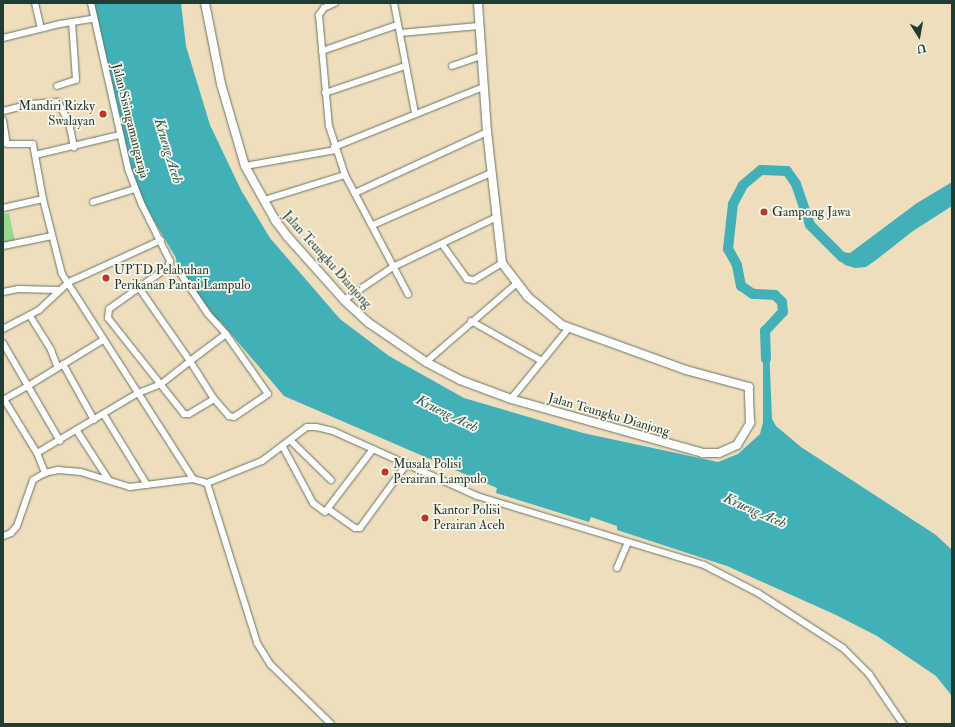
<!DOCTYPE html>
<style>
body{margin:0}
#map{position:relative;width:955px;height:727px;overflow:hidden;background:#efdebd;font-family:"IM FELL Double Pica",serif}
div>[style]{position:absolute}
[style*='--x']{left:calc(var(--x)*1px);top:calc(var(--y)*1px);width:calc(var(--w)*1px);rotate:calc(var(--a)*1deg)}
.green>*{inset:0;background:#97d78e}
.water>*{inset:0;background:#41b1b7}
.river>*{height:10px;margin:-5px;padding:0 5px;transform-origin:5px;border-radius:5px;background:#41b1b7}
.roads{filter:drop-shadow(0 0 1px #687564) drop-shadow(0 0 1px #687564)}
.minor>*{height:6px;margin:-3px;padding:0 3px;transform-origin:3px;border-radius:3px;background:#fff}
.tertiary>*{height:8px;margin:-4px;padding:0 4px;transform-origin:4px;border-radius:4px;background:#fff}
.dots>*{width:11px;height:11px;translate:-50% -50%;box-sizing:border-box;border:2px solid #fbf7ec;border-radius:50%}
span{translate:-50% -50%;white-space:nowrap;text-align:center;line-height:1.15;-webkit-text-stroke:3.5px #fbf7ec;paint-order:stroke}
.poi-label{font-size:13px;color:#1f3d34}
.right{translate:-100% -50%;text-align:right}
.left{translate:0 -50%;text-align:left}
.street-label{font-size:13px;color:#1f3d34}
.water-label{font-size:14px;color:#29605b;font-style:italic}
.frame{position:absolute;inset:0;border:4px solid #1f3d34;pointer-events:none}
.north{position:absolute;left:899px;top:16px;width:40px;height:40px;-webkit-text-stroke:3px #fbf7ec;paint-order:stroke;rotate:169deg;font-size:11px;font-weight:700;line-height:16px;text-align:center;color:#1f3d34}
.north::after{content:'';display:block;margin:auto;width:14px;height:18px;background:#1f3d34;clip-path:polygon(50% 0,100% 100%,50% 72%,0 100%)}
</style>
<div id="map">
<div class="green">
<i style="clip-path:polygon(9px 213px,15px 242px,3px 245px,3px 214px)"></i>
</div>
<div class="water">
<i style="clip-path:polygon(94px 3px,181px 3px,186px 46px,210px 125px,241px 190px,270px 238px,340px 319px,389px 356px,464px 398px,583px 433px,718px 462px,738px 454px,760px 434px,763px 422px,763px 346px,769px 346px,772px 419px,776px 426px,801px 447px,936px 535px,952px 550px,952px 696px,936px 676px,877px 636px,836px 615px,727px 566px,617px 530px,617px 526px,591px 517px,589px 522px,496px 493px,497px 488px,284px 396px,220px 321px,214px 320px,177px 266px,176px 258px,140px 197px,122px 138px)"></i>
<i style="clip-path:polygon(952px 182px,952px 206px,913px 231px,876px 260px,866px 267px,855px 268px,845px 265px,838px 259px,850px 253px,917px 203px)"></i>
</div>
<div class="river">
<i style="--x:766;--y:359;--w:28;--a:-92"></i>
<i style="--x:765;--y:331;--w:26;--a:-47"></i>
<i style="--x:783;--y:312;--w:10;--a:-96"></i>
<i style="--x:782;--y:302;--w:10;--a:-135"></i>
<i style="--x:775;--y:295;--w:22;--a:-177"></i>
<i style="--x:753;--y:294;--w:14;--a:-146"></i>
<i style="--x:741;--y:286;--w:21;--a:-101"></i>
<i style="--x:737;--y:265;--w:18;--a:-119"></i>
<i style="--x:728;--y:249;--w:45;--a:-83.7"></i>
<i style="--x:733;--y:204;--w:21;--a:-62"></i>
<i style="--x:743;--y:185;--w:23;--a:-40"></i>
<i style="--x:761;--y:170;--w:26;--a:2"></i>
<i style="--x:787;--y:171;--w:16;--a:55"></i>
<i style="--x:796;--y:184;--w:43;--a:71.1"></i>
<i style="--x:810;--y:225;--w:45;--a:45"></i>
<i style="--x:842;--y:257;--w:13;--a:9"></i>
</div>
<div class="roads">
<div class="minor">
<i style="--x:35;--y:3;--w:26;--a:77"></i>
<i style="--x:91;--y:3;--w:170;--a:77.4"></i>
<i style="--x:128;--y:169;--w:39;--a:69"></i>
<i style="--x:142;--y:205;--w:63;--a:63.4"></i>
<i style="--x:170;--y:261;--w:6;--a:108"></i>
<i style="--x:168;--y:267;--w:72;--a:144.6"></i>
<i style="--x:109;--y:309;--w:9;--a:96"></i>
<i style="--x:108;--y:318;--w:122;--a:51.6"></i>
<i style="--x:184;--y:414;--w:5;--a:0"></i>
<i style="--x:189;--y:414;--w:29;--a:-31"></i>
<i style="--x:335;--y:3;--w:12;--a:156"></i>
<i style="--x:324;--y:8;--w:9;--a:126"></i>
<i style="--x:319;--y:15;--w:111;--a:84.9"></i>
<i style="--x:329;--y:126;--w:52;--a:71.9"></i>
<i style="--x:345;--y:175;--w:135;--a:62.1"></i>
<i style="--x:394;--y:3;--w:112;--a:79.2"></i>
<i style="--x:400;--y:33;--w:79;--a:-5.1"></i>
<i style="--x:3;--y:38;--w:59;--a:-13.8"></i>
<i style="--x:60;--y:24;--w:33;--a:-9"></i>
<i style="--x:322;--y:51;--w:79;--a:-19.1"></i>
<i style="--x:452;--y:66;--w:31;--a:-19"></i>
<i style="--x:57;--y:86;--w:20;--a:-18"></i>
<i style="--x:76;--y:80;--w:58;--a:-93.9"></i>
<i style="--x:325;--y:93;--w:84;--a:-18.6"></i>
<i style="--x:3;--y:111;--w:29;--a:-14"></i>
<i style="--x:31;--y:104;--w:27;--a:-4"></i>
<i style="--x:58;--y:102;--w:24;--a:62"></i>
<i style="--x:69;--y:123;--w:25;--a:78"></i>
<i style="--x:3;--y:120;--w:24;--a:81"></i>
<i style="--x:7;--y:144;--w:26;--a:0"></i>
<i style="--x:33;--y:144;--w:56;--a:79.7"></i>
<i style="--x:43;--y:199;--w:77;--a:75.8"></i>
<i style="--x:62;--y:274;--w:243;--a:57.4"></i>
<i style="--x:193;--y:479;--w:64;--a:172.8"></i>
<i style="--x:130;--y:487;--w:51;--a:-163"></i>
<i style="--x:81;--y:472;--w:23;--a:-175"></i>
<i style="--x:58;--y:470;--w:13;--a:167"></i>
<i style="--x:45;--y:473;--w:14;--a:150"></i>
<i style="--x:33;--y:480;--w:49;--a:109.2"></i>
<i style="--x:17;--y:526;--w:9;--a:131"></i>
<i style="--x:11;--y:533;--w:9;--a:159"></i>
<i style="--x:334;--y:147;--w:161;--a:-21.9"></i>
<i style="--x:35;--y:155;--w:86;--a:-13.4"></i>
<i style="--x:245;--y:166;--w:92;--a:-10"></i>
<i style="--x:355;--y:193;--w:145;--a:-24.8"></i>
<i style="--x:264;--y:200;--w:85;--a:-17.2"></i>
<i style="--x:93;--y:202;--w:44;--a:-17.2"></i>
<i style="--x:3;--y:208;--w:41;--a:-12.7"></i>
<i style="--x:373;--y:225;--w:129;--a:-23.8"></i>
<i style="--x:442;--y:244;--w:43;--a:54.5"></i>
<i style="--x:467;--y:279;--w:7;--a:8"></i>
<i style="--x:474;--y:280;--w:33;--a:-31"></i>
<i style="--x:3;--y:246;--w:50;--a:-11.5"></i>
<i style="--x:178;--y:270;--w:53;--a:55.7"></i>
<i style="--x:208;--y:314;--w:27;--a:48"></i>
<i style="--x:3;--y:292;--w:15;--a:-11"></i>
<i style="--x:18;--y:289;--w:40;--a:1.4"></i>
<i style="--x:344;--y:300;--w:59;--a:-34"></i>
<i style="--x:393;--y:267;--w:113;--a:-25.7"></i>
<i style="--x:30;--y:316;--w:40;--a:58"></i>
<i style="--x:51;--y:350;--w:17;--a:69"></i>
<i style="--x:471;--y:321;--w:81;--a:29.4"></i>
<i style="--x:3;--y:329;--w:41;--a:-27.8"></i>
<i style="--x:39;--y:310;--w:41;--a:-43"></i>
<i style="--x:69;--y:282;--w:101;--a:-24.5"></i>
<i style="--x:3;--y:343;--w:50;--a:59.8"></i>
<i style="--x:28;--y:386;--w:29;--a:151"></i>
<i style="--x:426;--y:362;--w:119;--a:-40.9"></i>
<i style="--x:63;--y:364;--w:64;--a:61"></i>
<i style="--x:511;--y:399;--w:92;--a:-50.8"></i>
<i style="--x:5;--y:401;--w:61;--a:58.4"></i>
<i style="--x:37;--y:453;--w:22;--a:68"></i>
<i style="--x:104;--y:415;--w:82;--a:58.4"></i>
<i style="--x:77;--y:431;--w:57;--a:57.1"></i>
<i style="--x:60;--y:441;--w:64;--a:-120.2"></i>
<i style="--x:28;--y:386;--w:88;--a:-31.5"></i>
<i style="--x:291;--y:441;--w:56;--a:44.3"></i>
<i style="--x:283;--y:447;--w:64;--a:61.8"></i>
<i style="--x:313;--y:503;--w:15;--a:37"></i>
<i style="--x:325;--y:512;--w:79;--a:-52.7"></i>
<i style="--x:37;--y:453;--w:117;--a:-30.7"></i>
<i style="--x:138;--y:393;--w:25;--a:-21"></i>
<i style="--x:161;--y:384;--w:37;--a:-38"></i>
<i style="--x:190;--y:361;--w:45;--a:-36.9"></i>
<i style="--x:226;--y:334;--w:73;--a:55"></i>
<i style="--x:268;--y:394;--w:41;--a:145.9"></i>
<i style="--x:234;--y:417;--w:5;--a:-169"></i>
<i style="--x:229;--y:416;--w:23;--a:-131"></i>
<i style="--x:214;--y:399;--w:45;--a:-122.3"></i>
<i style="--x:190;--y:361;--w:89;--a:-124.9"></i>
<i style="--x:193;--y:479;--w:15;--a:16"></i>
<i style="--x:207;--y:483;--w:59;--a:-21.8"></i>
<i style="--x:262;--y:461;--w:56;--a:-37.1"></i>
<i style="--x:307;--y:427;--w:9;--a:0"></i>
<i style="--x:316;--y:427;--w:17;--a:13"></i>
<i style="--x:333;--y:431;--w:158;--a:24.3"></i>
<i style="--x:477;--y:496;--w:237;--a:16.9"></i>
<i style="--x:704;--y:565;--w:61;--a:27.4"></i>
<i style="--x:758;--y:593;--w:101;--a:32.9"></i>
<i style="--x:843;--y:648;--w:37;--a:45"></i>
<i style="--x:869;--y:674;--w:60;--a:55.8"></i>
<i style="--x:207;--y:483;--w:168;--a:72.6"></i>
<i style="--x:257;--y:643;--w:26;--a:58"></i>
<i style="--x:271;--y:665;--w:84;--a:44.5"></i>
<i style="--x:328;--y:509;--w:33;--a:35"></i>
<i style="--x:355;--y:528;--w:5;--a:0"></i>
<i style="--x:360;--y:528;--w:78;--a:-53.9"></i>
<i style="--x:617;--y:568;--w:28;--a:-67"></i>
</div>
<div class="tertiary">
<i style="--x:205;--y:3;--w:83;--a:78.8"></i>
<i style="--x:221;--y:84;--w:85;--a:73.7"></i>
<i style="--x:245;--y:166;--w:62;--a:60.9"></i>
<i style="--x:275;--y:220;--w:20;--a:53"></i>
<i style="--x:287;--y:236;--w:86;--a:48.3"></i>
<i style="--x:344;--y:300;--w:34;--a:43"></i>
<i style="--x:369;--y:323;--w:69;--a:34.4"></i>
<i style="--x:426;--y:362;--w:38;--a:28"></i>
<i style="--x:460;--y:380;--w:54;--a:20.4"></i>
<i style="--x:511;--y:399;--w:199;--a:15.7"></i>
<i style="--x:703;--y:453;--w:16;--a:0"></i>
<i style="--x:719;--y:453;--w:20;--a:-24"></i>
<i style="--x:737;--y:445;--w:26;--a:-59"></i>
<i style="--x:750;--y:423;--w:36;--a:-92"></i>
<i style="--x:749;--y:387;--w:65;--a:-164.9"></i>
<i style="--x:686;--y:370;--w:132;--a:-160.1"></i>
<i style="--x:562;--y:325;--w:44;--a:-140.5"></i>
<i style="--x:528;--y:297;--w:43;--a:-127.4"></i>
<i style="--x:502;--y:263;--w:132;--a:-96.5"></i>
<i style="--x:487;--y:132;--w:129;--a:-94"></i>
</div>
</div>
<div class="dots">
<i style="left:103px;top:114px;background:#c8321e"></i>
<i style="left:764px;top:212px;background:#c8321e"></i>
<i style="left:106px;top:278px;background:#c8321e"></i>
<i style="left:385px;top:472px;background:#c8321e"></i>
<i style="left:425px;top:518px;background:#c8321e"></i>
</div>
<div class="poi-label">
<span class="right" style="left:95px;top:114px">Mandiri Rizky<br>Swalayan</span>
<span class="left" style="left:772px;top:212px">Gampong Jawa</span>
<span class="left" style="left:114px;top:278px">UPTD Pelabuhan<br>Perikanan Pantai Lampulo</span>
<span class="left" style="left:393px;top:472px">Musala Polisi<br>Perairan Lampulo</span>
<span class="left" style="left:433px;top:518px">Kantor Polisi<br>Perairan Aceh</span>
</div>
<div class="street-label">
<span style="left:130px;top:121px;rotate:76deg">Jalan Sisingamangaraja</span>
<span style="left:327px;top:260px;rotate:48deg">Jalan Teungku Dianjong</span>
<span style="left:609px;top:415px;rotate:16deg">Jalan Teungku Dianjong</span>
</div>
<div class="water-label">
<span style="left:168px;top:151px;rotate:73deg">Krueng Aceh</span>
<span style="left:447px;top:414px;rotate:26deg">Krueng Aceh</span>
<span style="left:755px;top:511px;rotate:24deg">Krueng Aceh</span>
</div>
<div class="frame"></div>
<div class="north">U</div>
</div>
